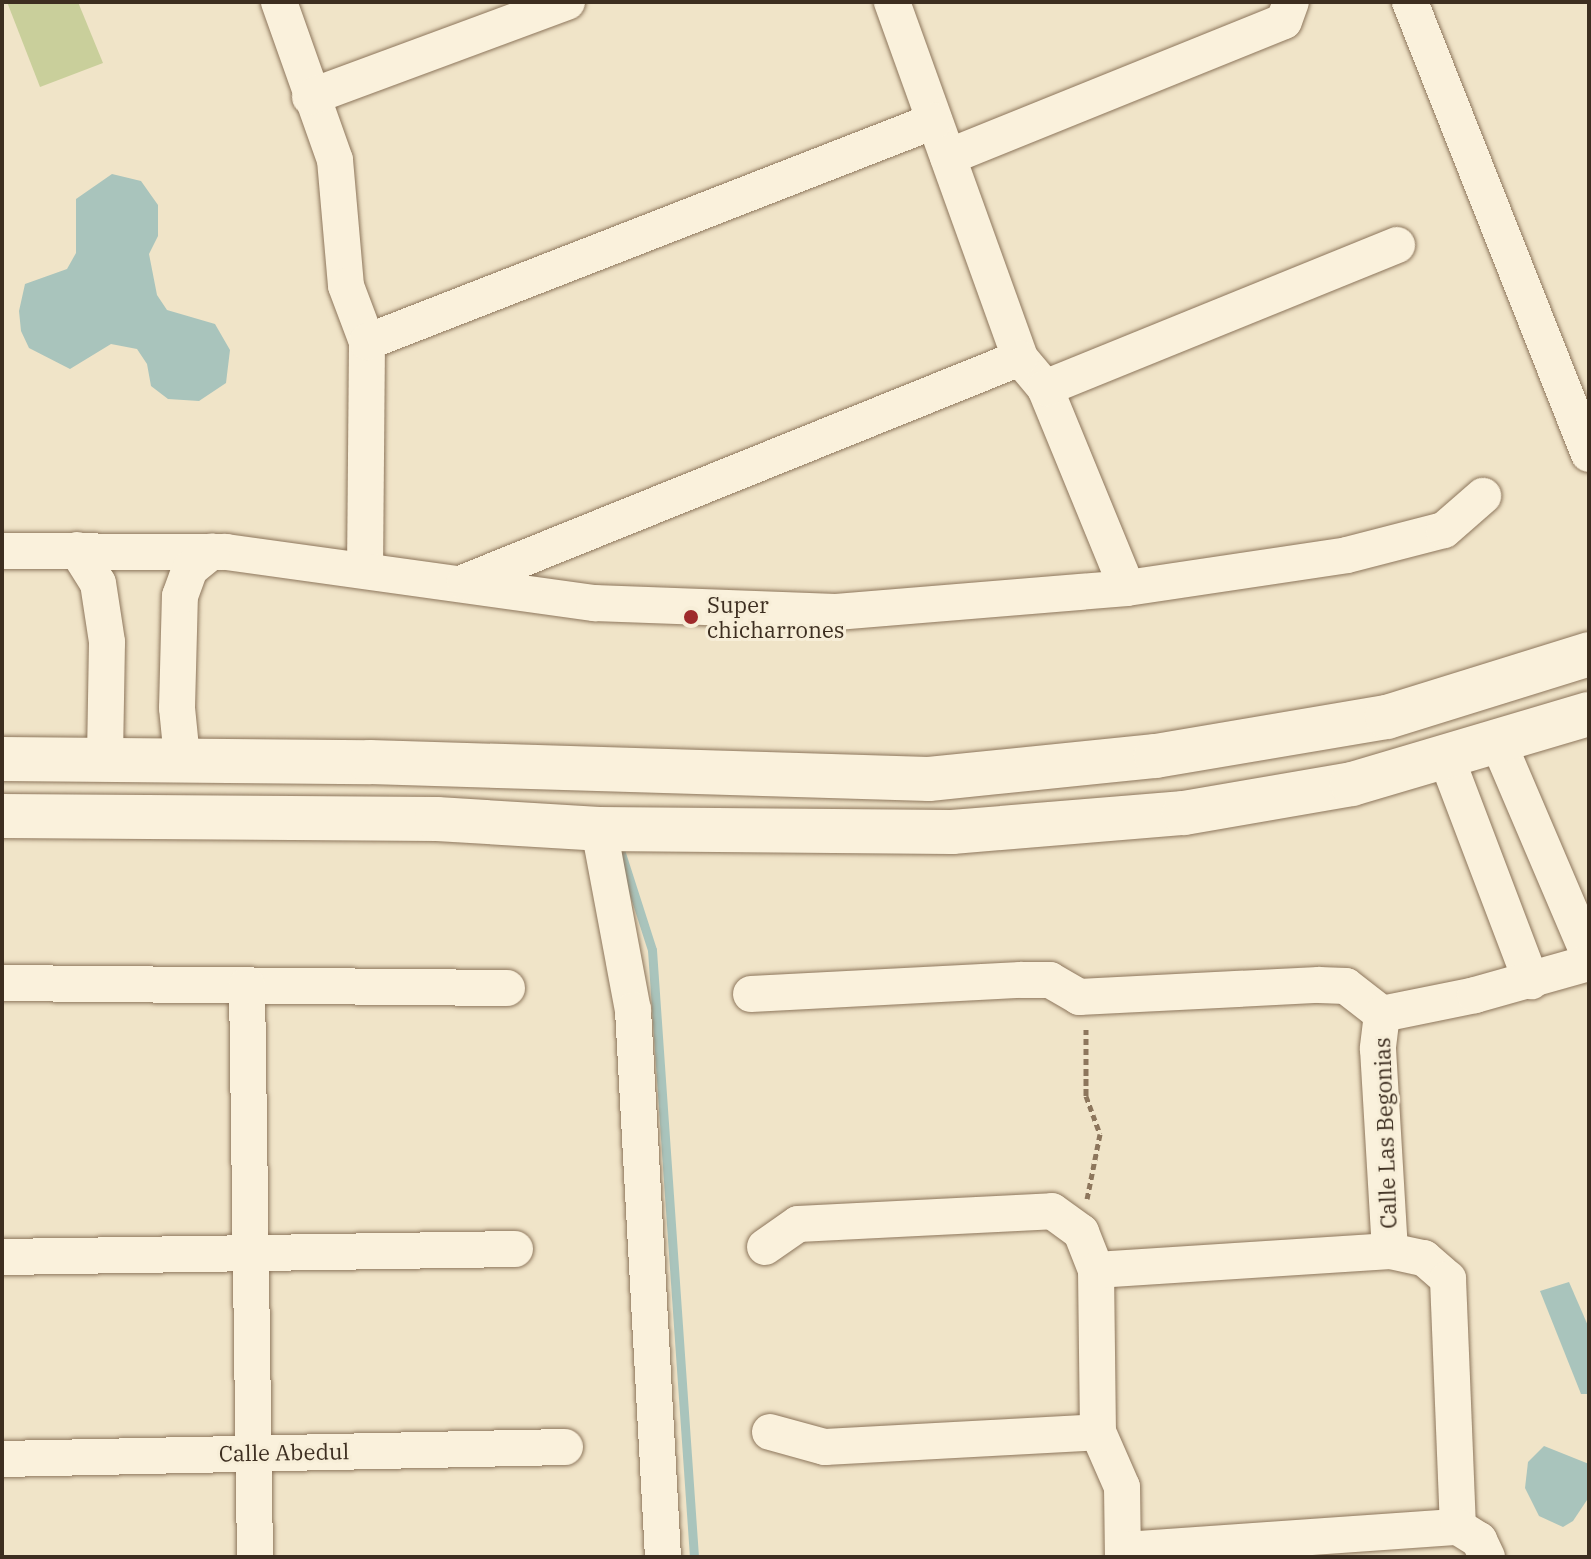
<!DOCTYPE html>
<style>
body{margin:0}
#map{position:relative;width:1591px;height:1559px;overflow:hidden;background:#f0e4c8;font-family:"IBM Plex Serif",serif}
div>[style]{position:absolute}
[style*='--x']{left:calc(var(--x)*1px);top:calc(var(--y)*1px);width:calc(var(--w)*1px);rotate:calc(var(--a)*1deg)}
.green>*{inset:0;background:#c9cf9b}
.water>*{inset:0;background:#a9c4bc}
.stream>*{height:9px;margin:-4.5px;padding:0 4.5px;transform-origin:4.5px;border-radius:4.5px;background:#a9c4bc}
.path>*{height:5px;margin-top:-2.5px;transform-origin:0;background:repeating-linear-gradient(90deg,#8d765c 0 6px,transparent 0 10px)}
.roads{filter:drop-shadow(0 0 2px #8d765c) drop-shadow(0 0 2px #8d765c)}
.street>*{height:36px;margin:-18px;padding:0 18px;transform-origin:18px;border-radius:18px;background:#faf1dc}
.secondary>*{height:44px;margin:-22px;padding:0 22px;transform-origin:22px;border-radius:22px;background:#faf1dc}
.dots>*{width:22px;height:22px;translate:-50% -50%;box-sizing:border-box;border:4px solid #f7eed8;border-radius:50%}
span{translate:-50% -50%;white-space:nowrap;text-align:center;line-height:1.15;-webkit-text-stroke:6px #f7eed8;paint-order:stroke}
.poi-label{font-size:22px;color:#3d2e20}
.left{translate:0 -50%;text-align:left}
.street-label{font-size:22px;color:#3d2e20}
.frame{position:absolute;inset:0;border:4px solid #3d2e20;pointer-events:none}
</style>
<div id="map">
<div class="green">
<i style="clip-path:polygon(7px 2px,78px 2px,103px 63px,40px 87px)"></i>
</div>
<div class="water">
<i style="clip-path:polygon(112px 174px,141px 181px,158px 205px,158px 236px,149px 254px,157px 295px,167px 310px,215px 324px,230px 350px,226px 383px,199px 401px,168px 399px,151px 386px,147px 364px,137px 349px,111px 344px,70px 369px,29px 348px,21px 331px,19px 311px,25px 284px,67px 269px,76px 253px,76px 199px)"></i>
<i style="clip-path:polygon(1569px 1282px,1589px 1328px,1589px 1394px,1581px 1394px,1540px 1291px)"></i>
<i style="clip-path:polygon(1544px 1446px,1589px 1464px,1589px 1497px,1573px 1521px,1563px 1527px,1539px 1516px,1525px 1488px,1528px 1462px)"></i>
</div>
<div class="stream">
<i style="--x:619;--y:847;--w:108;--a:72.2"></i>
<i style="--x:652;--y:950;--w:608;--a:86.04"></i>
</div>
<div class="path">
<i style="--x:1086;--y:1029;--w:67;--a:90"></i>
<i style="--x:1086;--y:1096;--w:40;--a:69.8"></i>
<i style="--x:1100;--y:1134;--w:66;--a:101.3"></i>
</div>
<div class="roads">
<div class="street">
<i style="--x:279;--y:2;--w:168;--a:70.5"></i>
<i style="--x:335;--y:160;--w:126;--a:85"></i>
<i style="--x:346;--y:286;--w:60;--a:69.4"></i>
<i style="--x:367;--y:342;--w:226;--a:90.5"></i>
<i style="--x:892;--y:2;--w:378;--a:70.2"></i>
<i style="--x:1020;--y:358;--w:39;--a:50"></i>
<i style="--x:1045;--y:388;--w:216;--a:67.7"></i>
<i style="--x:1410;--y:2;--w:486;--a:68.4"></i>
<i style="--x:310;--y:97;--w:274;--a:-20.3"></i>
<i style="--x:948;--y:157;--w:362;--a:-22"></i>
<i style="--x:1284;--y:21;--w:20;--a:-70"></i>
<i style="--x:367;--y:342;--w:609;--a:-21.29"></i>
<i style="--x:1045;--y:388;--w:380;--a:-22.1"></i>
<i style="--x:77;--y:550;--w:39;--a:58"></i>
<i style="--x:98;--y:583;--w:60;--a:81.3"></i>
<i style="--x:107;--y:642;--w:117;--a:91"></i>
<i style="--x:2;--y:551;--w:224;--a:0.3"></i>
<i style="--x:226;--y:552;--w:372;--a:7.9"></i>
<i style="--x:594;--y:603;--w:242;--a:2.1"></i>
<i style="--x:836;--y:612;--w:292;--a:-4.7"></i>
<i style="--x:1127;--y:588;--w:222;--a:-8.5"></i>
<i style="--x:1347;--y:555;--w:100;--a:-14.5"></i>
<i style="--x:1444;--y:530;--w:52;--a:-41.1"></i>
<i style="--x:465;--y:582;--w:598;--a:-21.98"></i>
<i style="--x:1498;--y:742;--w:232;--a:66.9"></i>
<i style="--x:1446;--y:757;--w:240;--a:69.2"></i>
<i style="--x:182;--y:758;--w:50;--a:-95.7"></i>
<i style="--x:177;--y:708;--w:112;--a:-88.5"></i>
<i style="--x:180;--y:596;--w:29;--a:-70"></i>
<i style="--x:190;--y:569;--w:28;--a:-39"></i>
<i style="--x:599;--y:829;--w:184;--a:79.4"></i>
<i style="--x:633;--y:1010;--w:548;--a:86.86"></i>
<i style="--x:2;--y:983;--w:505;--a:0.57"></i>
<i style="--x:247;--y:985;--w:572;--a:89.2"></i>
<i style="--x:751;--y:994;--w:270;--a:-3"></i>
<i style="--x:1021;--y:980;--w:29;--a:0"></i>
<i style="--x:1050;--y:980;--w:34;--a:30"></i>
<i style="--x:1079;--y:997;--w:240;--a:-2.9"></i>
<i style="--x:1319;--y:985;--w:27;--a:2"></i>
<i style="--x:1346;--y:986;--w:46;--a:37.9"></i>
<i style="--x:1382;--y:1014;--w:95;--a:-11.5"></i>
<i style="--x:1475;--y:995;--w:118;--a:-15.7"></i>
<i style="--x:1382;--y:1014;--w:35;--a:97"></i>
<i style="--x:1378;--y:1049;--w:202;--a:86.6"></i>
<i style="--x:765;--y:1247;--w:40;--a:-34.9"></i>
<i style="--x:798;--y:1224;--w:254;--a:-2.9"></i>
<i style="--x:1052;--y:1211;--w:36;--a:36"></i>
<i style="--x:1081;--y:1232;--w:41;--a:68.5"></i>
<i style="--x:1096;--y:1270;--w:162;--a:89.3"></i>
<i style="--x:1098;--y:1432;--w:60;--a:66.4"></i>
<i style="--x:1122;--y:1487;--w:70;--a:89.2"></i>
<i style="--x:2;--y:1257;--w:513;--a:-0.89"></i>
<i style="--x:1096;--y:1270;--w:295;--a:-3.7"></i>
<i style="--x:1390;--y:1251;--w:35;--a:12"></i>
<i style="--x:1424;--y:1258;--w:32;--a:41"></i>
<i style="--x:1448;--y:1279;--w:248;--a:87.7"></i>
<i style="--x:770;--y:1432;--w:57;--a:15.3"></i>
<i style="--x:825;--y:1447;--w:273;--a:-3.1"></i>
<i style="--x:2;--y:1459;--w:563;--a:-1.22"></i>
<i style="--x:1125;--y:1550;--w:334;--a:-4"></i>
<i style="--x:1458;--y:1527;--w:25;--a:32"></i>
<i style="--x:1479;--y:1540;--w:19;--a:65"></i>
</div>
<div class="secondary">
<i style="--x:2;--y:759;--w:368;--a:0.5"></i>
<i style="--x:370;--y:762;--w:559;--a:1.74"></i>
<i style="--x:929;--y:779;--w:228;--a:-5.8"></i>
<i style="--x:1156;--y:756;--w:234;--a:-9.6"></i>
<i style="--x:1387;--y:717;--w:212;--a:-17.3"></i>
<i style="--x:2;--y:816;--w:435;--a:0.4"></i>
<i style="--x:437;--y:819;--w:162;--a:3.5"></i>
<i style="--x:599;--y:829;--w:353;--a:0.5"></i>
<i style="--x:952;--y:832;--w:233;--a:-4.7"></i>
<i style="--x:1184;--y:813;--w:170;--a:-9.8"></i>
<i style="--x:1352;--y:784;--w:247;--a:-16.5"></i>
</div>
</div>
<div class="dots">
<i style="left:691px;top:617px;background:#9e2a2b"></i>
</div>
<div class="poi-label">
<span class="left" style="left:707px;top:617px">Super<br>chicharrones</span>
</div>
<div class="street-label">
<span style="left:1385px;top:1133px;rotate:-92deg">Calle Las Begonias</span>
<span style="left:284px;top:1452px;rotate:-1deg">Calle Abedul</span>
</div>
<div class="frame"></div>
</div>
